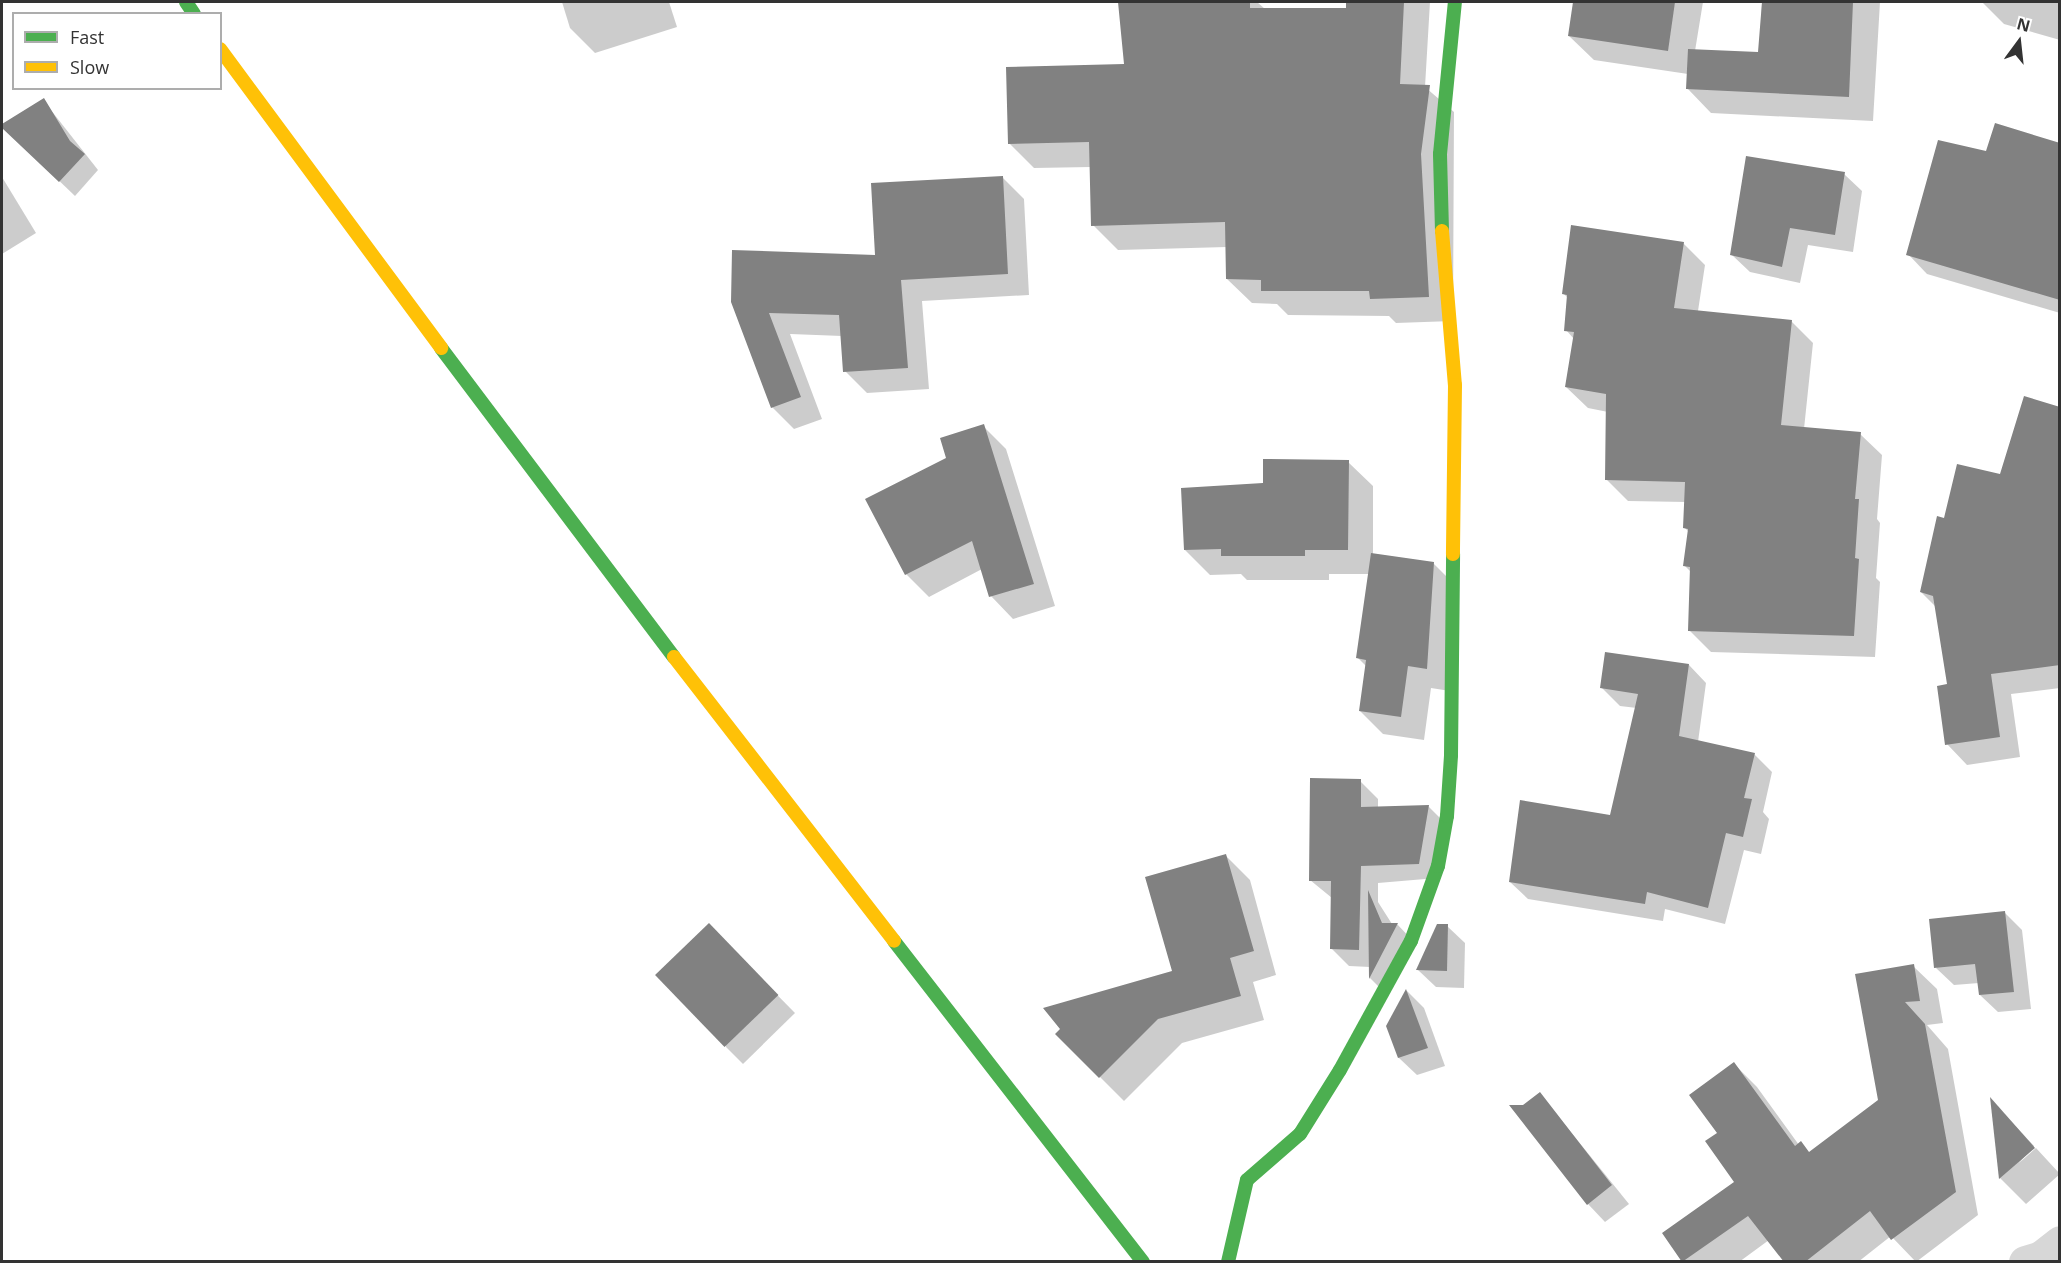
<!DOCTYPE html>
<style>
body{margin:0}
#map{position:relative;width:2061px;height:1263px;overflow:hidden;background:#fff;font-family:"Open Sans",sans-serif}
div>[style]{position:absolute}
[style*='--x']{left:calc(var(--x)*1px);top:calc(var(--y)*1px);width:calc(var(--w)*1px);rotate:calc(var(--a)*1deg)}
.shadow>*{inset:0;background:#0003}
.building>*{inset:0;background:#818181;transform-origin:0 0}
.street>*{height:33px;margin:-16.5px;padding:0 16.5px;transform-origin:16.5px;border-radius:16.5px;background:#d7d7d7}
.fast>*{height:14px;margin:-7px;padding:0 7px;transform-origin:7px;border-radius:7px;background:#4caf50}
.slow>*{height:14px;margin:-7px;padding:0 7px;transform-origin:7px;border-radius:7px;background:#ffc107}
span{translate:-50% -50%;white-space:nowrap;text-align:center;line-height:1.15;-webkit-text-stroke:6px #fff;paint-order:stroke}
.frame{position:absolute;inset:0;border:3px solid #333;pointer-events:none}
.legend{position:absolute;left:12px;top:12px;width:210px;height:78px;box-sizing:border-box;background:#fff;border:2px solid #adadad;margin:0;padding:8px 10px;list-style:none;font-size:18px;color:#333}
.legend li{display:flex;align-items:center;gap:12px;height:30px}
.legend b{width:30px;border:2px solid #adadad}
.north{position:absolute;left:1989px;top:12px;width:60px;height:60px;-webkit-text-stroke:4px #fff;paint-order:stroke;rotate:15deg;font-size:16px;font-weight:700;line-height:24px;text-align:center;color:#333}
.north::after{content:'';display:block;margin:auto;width:21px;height:27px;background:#333;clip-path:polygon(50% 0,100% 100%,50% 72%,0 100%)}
</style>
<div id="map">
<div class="shadow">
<i style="clip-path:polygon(562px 2px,669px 2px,677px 27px,595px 53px,570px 28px)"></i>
<i style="clip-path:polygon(1120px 2px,1257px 2px,1265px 9px,1348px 9px,1348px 2px,1430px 2px,1425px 87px,1454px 112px,1453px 321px,1396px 323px,1389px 316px,1288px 315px,1277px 304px,1252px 303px,1227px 279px,1227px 247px,1118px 250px,1093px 225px,1091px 167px,1034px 168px,1009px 143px,1126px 66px)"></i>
<i style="clip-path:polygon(1574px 2px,1703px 2px,1695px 51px,1760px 54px,1762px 2px,1880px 2px,1873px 121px,1711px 113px,1687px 88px,1688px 74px,1594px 60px,1569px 36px)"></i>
<i style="clip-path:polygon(1982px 2px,2060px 2px,2060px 40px,2004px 24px)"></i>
<i style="clip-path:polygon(43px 100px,98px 170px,75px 196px,2px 126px)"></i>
<i style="clip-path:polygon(2060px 144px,2060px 313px,1927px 274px,1908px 254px,1987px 153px)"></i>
<i style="clip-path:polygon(1844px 174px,1862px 191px,1853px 252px,1808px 245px,1800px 283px,1750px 272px,1732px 255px)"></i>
<i style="clip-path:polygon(2px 177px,36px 233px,2px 254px)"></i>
<i style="clip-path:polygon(1002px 177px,1024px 199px,1029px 295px,922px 301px,929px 389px,867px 393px,845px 371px,842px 336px,790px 334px,822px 419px,794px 429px,772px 407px,732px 302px,877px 257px)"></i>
<i style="clip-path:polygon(1683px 243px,1705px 265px,1698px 311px,1791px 321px,1813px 343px,1804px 429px,1860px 434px,1882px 455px,1877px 519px,1880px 523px,1876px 578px,1880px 582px,1875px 657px,1711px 652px,1690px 631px,1691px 572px,1685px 566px,1689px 532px,1685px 528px,1686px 502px,1628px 501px,1607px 480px,1608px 412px,1588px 408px,1566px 387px,1574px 339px,1566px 330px,1568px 298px,1563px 293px)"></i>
<i style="clip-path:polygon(2060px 408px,2060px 688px,2011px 694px,2020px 757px,1967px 765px,1947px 744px,1949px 686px,1936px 607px,1921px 592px,1945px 520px,2001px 475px)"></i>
<i style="clip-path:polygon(983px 426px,1006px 449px,1055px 606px,1013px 619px,991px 596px,982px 569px,929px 597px,906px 574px,948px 459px)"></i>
<i style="clip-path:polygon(1348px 462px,1373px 486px,1373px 555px,1434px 564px,1457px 587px,1450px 691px,1431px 688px,1424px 740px,1383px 734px,1360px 711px,1366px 666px,1358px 658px,1370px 574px,1329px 574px,1329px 580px,1247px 580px,1241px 574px,1210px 575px,1185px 550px,1264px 485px)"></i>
<i style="clip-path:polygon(1689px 665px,1706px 683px,1698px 742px,1754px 754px,1772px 772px,1763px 812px,1769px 819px,1761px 854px,1744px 850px,1725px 924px,1665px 909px,1663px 921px,1528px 899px,1510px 882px,1611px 817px,1637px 708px,1620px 706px,1602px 688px)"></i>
<i style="clip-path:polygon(1360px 781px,1378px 799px,1378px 808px,1428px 806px,1446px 824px,1437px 878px,1378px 883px,1378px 902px,1392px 924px,1397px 924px,1414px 942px,1387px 995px,1370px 978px,1370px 967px,1349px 966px,1331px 948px,1332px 898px,1310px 880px)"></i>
<i style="clip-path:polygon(1226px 856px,1250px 880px,1276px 975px,1253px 982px,1264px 1020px,1182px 1043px,1124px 1101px,1057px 1034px,1174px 972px)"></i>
<i style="clip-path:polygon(2005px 913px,2022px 930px,2031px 1009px,1998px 1012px,1980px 995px,1979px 983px,1954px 985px,1936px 968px)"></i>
<i style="clip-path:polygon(709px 926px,795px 1013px,743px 1064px,726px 1047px)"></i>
<i style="clip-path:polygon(1447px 926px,1465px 943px,1464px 988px,1436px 987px,1418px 970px)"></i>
<i style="clip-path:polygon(1913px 966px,1937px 989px,1943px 1023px,1927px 1025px,1948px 1049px,1978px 1215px,1916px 1262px,1891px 1236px,1858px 1262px,1786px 1262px,1769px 1240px,1739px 1262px,1684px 1262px,1664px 1234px,1737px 1182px,1719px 1134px,1734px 1064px,1757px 1087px,1799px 1145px,1810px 1153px,1880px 1100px)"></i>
<i style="clip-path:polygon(1407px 991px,1424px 1008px,1445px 1066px,1417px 1075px,1399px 1058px)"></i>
<i style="clip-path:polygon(1540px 1094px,1629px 1204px,1605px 1222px,1588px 1204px)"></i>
<i style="clip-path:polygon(1992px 1101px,2034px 1146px,2019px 1163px,2036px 1148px,2060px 1174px,2026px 1204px,2000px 1178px)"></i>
</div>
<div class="building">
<i style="clip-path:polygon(1118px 2px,1250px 2px,1250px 8px,1346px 8px,1346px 2px,1404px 2px,1400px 84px,1430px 85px,1421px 154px,1429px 297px,1370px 299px,1369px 291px,1261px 291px,1261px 280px,1226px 279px,1225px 222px,1091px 226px,1089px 142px,1008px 144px,1006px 67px,1124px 64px)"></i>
<i style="clip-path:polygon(1573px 2px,1675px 2px,1668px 51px,1568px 36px)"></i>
<i style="clip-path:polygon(1762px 2px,1853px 2px,1849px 97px,1686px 89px,1688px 49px,1758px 52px)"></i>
<i style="clip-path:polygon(44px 98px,70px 141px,85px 154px,59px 182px,2px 128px,2px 124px)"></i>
<i style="clip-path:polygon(1995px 123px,2060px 143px,2060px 300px,1906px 255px,1938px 140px,1986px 151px)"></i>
<i style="clip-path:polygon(1746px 156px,1845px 172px,1835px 235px,1790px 228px,1782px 267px,1730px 255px)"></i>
<i style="clip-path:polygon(1003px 176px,1008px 274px,901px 280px,908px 368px,843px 372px,839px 315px,769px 313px,801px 397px,771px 408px,731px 302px,732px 250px,875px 255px,871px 183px)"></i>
<i style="clip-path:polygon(1571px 225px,1684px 242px,1674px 308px,1792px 320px,1781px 425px,1861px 432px,1855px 499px,1859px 499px,1855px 558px,1859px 559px,1854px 636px,1688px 631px,1690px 567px,1683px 566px,1688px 529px,1683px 528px,1685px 482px,1605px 480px,1606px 394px,1565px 387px,1574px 332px,1564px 331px,1567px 295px,1562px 294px)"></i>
<i style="clip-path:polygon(2024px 396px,2060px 407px,2060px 665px,1991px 674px,2000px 737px,1945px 745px,1937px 686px,1947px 684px,1933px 596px,1920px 592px,1937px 516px,1944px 518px,1957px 464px,2000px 474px)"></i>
<i style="clip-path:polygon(984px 424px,1034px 584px,989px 597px,972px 541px,905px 575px,865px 499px,946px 458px,940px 438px)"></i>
<i style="clip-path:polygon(1263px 459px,1349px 460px,1348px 550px,1305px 550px,1305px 556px,1221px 556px,1221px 549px,1184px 550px,1181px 488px,1263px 483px)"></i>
<i style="clip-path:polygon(1371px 553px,1434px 562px,1427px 669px,1408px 666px,1401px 717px,1359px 711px,1366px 660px,1356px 658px)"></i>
<i style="clip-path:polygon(1605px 652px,1689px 664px,1679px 736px,1755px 753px,1744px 798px,1752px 799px,1743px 837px,1726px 833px,1708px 908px,1647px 892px,1645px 904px,1509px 882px,1520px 800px,1610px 815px,1638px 694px,1600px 688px)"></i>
<i style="clip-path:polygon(1310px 778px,1361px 779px,1361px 807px,1429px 805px,1419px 864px,1361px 866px,1359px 950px,1330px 949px,1331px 881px,1309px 881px)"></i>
<i style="clip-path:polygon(1226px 854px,1254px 951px,1230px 958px,1241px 996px,1158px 1019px,1099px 1078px,1055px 1034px,1060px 1029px,1043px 1008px,1172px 971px,1145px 877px)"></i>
<i style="clip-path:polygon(1368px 890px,1382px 923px,1398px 923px,1369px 979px)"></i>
<i style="clip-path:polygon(2005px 911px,2014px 992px,1979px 995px,1975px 964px,1934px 968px,1929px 919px)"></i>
<i style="left:709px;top:923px;width:100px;height:75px;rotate:46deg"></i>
<i style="clip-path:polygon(1437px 924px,1448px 924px,1447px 971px,1416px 970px)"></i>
<i style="clip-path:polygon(1914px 964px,1920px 1001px,1905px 1002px,1925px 1024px,1956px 1192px,1891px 1240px,1870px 1211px,1805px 1262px,1784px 1262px,1748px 1216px,1682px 1262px,1662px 1233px,1734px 1182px,1705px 1141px,1717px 1133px,1689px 1095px,1734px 1062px,1795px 1146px,1801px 1141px,1809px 1152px,1878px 1100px,1855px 974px)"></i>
<i style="clip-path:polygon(1406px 989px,1428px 1048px,1398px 1058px,1386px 1026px)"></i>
<i style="clip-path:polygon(1540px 1092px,1612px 1185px,1587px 1205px,1509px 1105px,1523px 1105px)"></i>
<i style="clip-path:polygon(1990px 1097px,2035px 1148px,1999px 1179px)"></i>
</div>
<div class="street">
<i style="--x:2025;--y:1262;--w:17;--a:-17"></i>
<i style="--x:2041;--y:1257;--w:24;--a:-38"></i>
</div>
<div class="fast">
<i style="--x:186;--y:2;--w:14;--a:56"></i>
<i style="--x:1442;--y:231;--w:77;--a:-91.5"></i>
<i style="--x:1440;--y:154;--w:153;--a:-84.4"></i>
<i style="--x:441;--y:348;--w:387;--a:53"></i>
<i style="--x:894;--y:941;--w:406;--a:52.2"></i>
<i style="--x:1228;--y:1262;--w:84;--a:-77"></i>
<i style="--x:1247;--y:1180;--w:70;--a:-41"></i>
<i style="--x:1300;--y:1134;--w:75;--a:-58"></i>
<i style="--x:1340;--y:1070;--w:147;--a:-61.2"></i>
<i style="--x:1411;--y:941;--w:80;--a:-70.2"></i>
<i style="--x:1438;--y:866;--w:51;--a:-79.8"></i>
<i style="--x:1447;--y:816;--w:61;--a:-86.2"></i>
<i style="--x:1451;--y:755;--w:201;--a:-89.4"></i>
</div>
<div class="slow">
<i style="--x:220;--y:49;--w:372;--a:53.5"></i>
<i style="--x:1442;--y:231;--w:155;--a:85.2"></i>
<i style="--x:1455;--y:385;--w:169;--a:90.7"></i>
<i style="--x:674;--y:657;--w:359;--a:52.2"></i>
</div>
<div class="frame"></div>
<ul class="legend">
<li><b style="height:8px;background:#4caf50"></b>Fast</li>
<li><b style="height:8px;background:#ffc107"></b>Slow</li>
</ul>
<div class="north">N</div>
</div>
